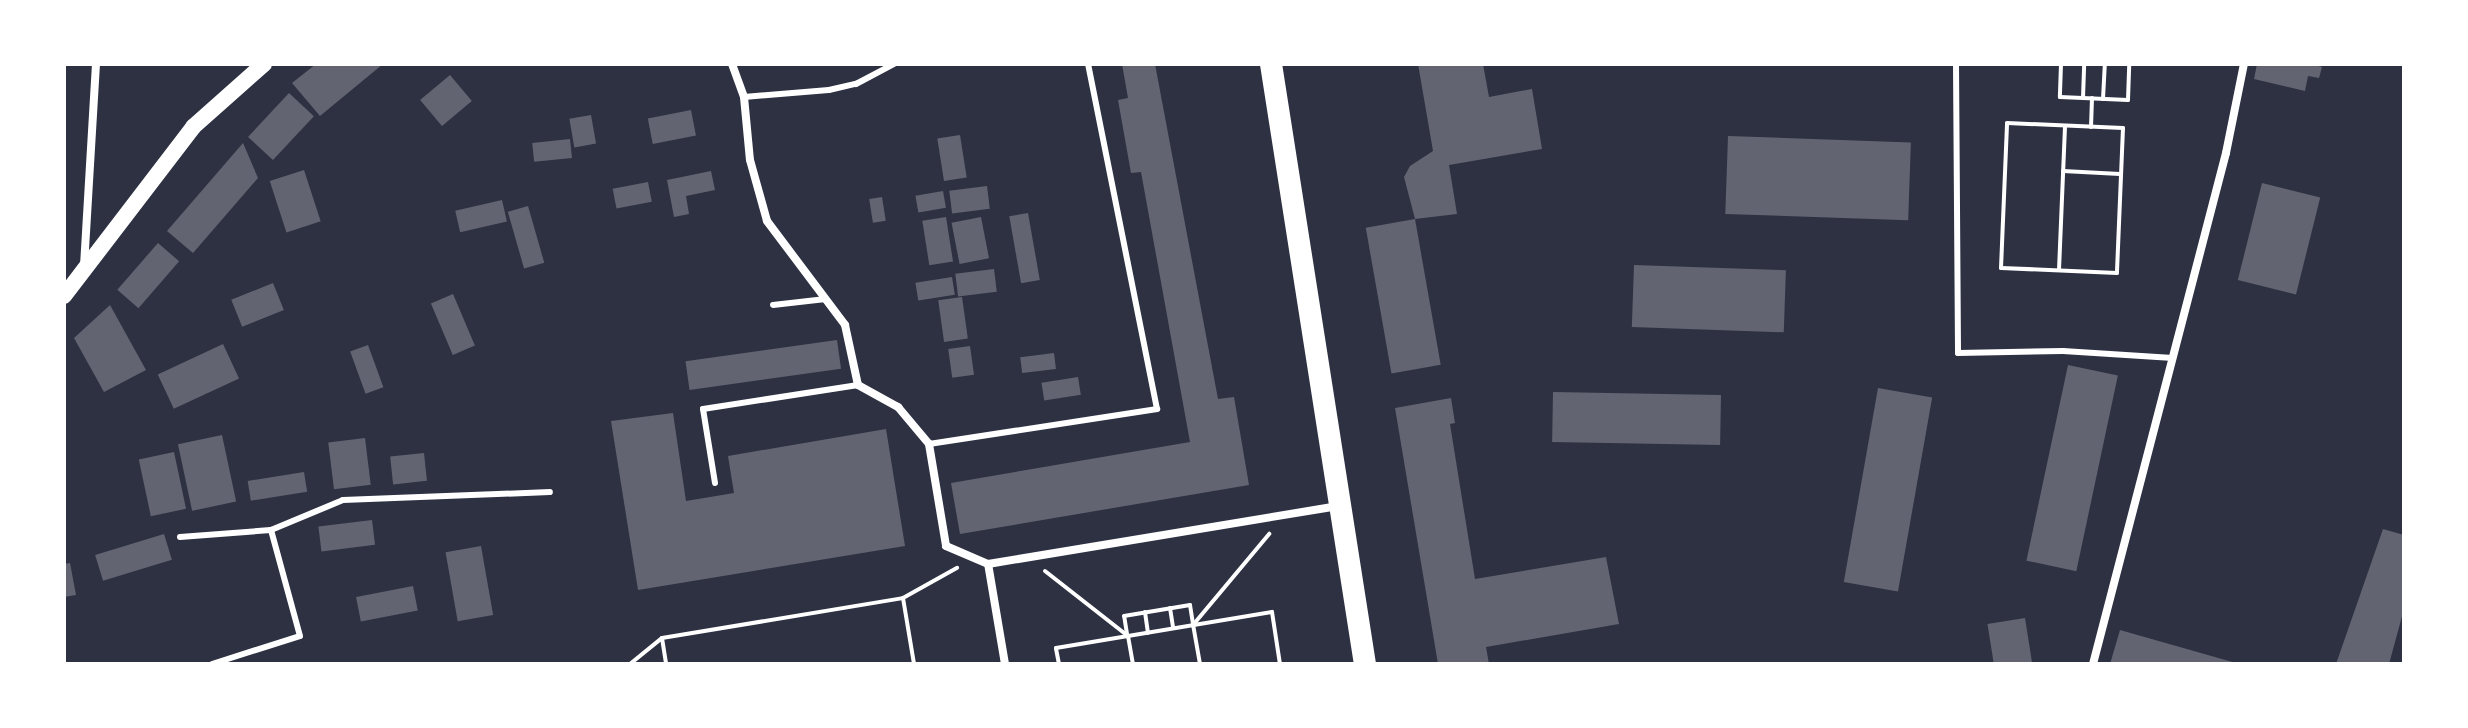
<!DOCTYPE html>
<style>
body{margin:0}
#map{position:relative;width:2468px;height:728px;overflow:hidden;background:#2d3142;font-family:Rubik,sans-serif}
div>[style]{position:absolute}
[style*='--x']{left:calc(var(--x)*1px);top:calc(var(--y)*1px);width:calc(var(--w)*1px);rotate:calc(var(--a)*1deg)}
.building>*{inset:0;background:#626471;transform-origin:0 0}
.path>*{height:4px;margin:-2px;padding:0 2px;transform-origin:2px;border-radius:2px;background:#fff}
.service>*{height:6px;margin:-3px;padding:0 3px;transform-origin:3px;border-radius:3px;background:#fff}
.minor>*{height:8px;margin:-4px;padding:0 4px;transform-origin:4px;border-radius:4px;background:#fff}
.secondary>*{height:16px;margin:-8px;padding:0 8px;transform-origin:8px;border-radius:8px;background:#fff}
.trunk>*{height:22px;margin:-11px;padding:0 11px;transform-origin:11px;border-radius:11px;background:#fff}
span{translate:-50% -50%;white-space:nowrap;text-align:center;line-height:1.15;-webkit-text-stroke:8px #fff;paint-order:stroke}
.frame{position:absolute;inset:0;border:66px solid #fff;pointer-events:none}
</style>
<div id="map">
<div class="building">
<i style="clip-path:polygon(316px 64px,383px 64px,320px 116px,292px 83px)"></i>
<i style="clip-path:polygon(1122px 64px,1155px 64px,1218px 399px,1234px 397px,1249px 485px,960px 534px,951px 483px,1190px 442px,1141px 172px,1131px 173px,1118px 100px,1128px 98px)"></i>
<i style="clip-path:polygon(1418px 64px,1483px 64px,1489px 97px,1532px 89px,1542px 149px,1449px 165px,1457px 214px,1415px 219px,1404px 177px,1410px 166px,1433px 151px)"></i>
<i style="clip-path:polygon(2257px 64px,2311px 64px,2322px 67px,2319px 78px,2308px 76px,2305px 91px,2254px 79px)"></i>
<i style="left:450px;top:75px;width:34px;height:39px;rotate:50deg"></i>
<i style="left:289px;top:93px;width:34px;height:60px;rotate:43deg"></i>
<i style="left:691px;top:110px;width:26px;height:44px;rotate:79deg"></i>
<i style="left:591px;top:115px;width:29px;height:22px;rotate:80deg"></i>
<i style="left:960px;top:135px;width:43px;height:23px;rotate:81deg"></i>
<i style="left:1728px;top:136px;width:183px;height:78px;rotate:2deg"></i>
<i style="left:570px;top:139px;width:19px;height:38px;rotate:84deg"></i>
<i style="clip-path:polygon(243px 143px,258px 178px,193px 253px,167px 231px)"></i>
<i style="left:304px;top:170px;width:54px;height:36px;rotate:72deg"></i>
<i style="clip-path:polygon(711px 171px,715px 190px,686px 196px,689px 214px,674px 217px,667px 180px)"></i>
<i style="left:648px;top:182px;width:20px;height:36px;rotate:79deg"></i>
<i style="left:2262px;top:183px;width:60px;height:100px;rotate:14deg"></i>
<i style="left:987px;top:186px;width:23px;height:38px;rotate:83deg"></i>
<i style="left:943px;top:191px;width:17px;height:28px;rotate:80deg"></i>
<i style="left:882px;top:197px;width:24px;height:13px;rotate:81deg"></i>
<i style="left:502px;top:200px;width:22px;height:48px;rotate:77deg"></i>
<i style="left:528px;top:206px;width:59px;height:21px;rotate:74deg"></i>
<i style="left:1028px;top:213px;width:68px;height:19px;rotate:80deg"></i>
<i style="left:946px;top:217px;width:45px;height:24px;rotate:81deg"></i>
<i style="left:981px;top:217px;width:42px;height:30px;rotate:79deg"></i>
<i style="left:1415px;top:219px;width:148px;height:50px;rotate:80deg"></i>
<i style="left:158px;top:243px;width:28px;height:62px;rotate:41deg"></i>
<i style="left:1634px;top:265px;width:152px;height:62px;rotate:2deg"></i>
<i style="left:994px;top:269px;width:23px;height:39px;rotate:83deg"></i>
<i style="left:952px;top:277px;width:18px;height:37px;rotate:81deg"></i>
<i style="left:273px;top:283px;width:29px;height:45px;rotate:68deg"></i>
<i style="left:453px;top:294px;width:56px;height:24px;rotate:67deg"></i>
<i style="left:962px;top:297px;width:42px;height:24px;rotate:82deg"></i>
<i style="clip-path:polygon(110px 305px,146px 370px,104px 392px,74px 338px)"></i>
<i style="left:837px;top:340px;width:29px;height:153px;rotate:82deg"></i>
<i style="left:223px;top:344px;width:38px;height:72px;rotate:65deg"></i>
<i style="left:368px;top:345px;width:45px;height:19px;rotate:70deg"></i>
<i style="left:970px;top:346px;width:29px;height:22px;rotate:82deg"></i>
<i style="left:1054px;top:353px;width:16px;height:34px;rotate:83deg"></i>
<i style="left:2068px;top:365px;width:51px;height:200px;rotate:12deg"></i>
<i style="left:1078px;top:377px;width:18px;height:37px;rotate:81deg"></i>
<i style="left:1878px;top:388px;width:55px;height:197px;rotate:10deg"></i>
<i style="left:1553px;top:392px;width:168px;height:50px;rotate:1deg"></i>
<i style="clip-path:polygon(1451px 398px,1455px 423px,1450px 424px,1475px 579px,1606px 557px,1619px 624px,1486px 647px,1489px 664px,1438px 664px,1395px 408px)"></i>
<i style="clip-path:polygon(673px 413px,686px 501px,734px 493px,728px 456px,886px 429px,905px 546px,638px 590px,611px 421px)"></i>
<i style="left:222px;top:435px;width:68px;height:45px;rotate:78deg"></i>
<i style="left:365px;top:438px;width:47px;height:37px;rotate:83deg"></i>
<i style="left:174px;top:452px;width:58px;height:36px;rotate:78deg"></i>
<i style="left:424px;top:453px;width:28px;height:34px;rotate:84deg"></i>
<i style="left:304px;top:472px;width:20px;height:57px;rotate:81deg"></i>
<i style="left:372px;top:520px;width:25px;height:54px;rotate:83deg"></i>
<i style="clip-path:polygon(2383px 529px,2404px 535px,2404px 609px,2389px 664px,2336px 664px)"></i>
<i style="left:164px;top:534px;width:27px;height:72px;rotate:73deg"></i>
<i style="left:481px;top:546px;width:70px;height:36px;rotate:80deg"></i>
<i style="clip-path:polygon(70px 563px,76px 595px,64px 597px,64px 564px)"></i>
<i style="left:413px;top:586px;width:25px;height:58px;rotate:79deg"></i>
<i style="left:2025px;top:618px;width:47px;height:38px;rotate:81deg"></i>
<i style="clip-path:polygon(2120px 630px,2236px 663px,2236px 664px,2110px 664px)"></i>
</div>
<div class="path">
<i style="--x:2061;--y:64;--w:33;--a:92"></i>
<i style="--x:2060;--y:97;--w:68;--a:2.5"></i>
<i style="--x:2128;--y:100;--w:36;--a:-88"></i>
<i style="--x:2083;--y:98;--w:34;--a:-88"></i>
<i style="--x:2103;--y:99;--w:35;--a:-87"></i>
<i style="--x:2007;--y:123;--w:116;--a:2.5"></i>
<i style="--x:2123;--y:128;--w:145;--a:92.4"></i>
<i style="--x:2117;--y:273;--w:116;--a:-177.5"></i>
<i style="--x:2001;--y:268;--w:145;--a:-87.6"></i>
<i style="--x:2091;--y:127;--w:29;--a:-88"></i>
<i style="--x:2063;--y:171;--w:57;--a:3"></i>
<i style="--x:2059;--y:270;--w:144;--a:-87.6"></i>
<i style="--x:1045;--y:571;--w:105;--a:38.1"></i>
<i style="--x:1128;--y:636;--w:28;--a:80"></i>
<i style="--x:903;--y:598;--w:67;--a:80.5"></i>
<i style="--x:1170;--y:608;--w:20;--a:81"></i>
<i style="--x:1145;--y:612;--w:21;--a:82"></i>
<i style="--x:1127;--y:634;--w:18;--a:-99"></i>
<i style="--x:1124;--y:616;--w:67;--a:-9.5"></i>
<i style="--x:1190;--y:605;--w:20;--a:81"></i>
<i style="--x:662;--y:638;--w:26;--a:81"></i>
<i style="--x:630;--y:664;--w:41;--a:-39.1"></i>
<i style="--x:662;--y:638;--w:244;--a:-9.4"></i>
<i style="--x:903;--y:598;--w:62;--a:-29.1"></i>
<i style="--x:1059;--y:664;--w:16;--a:-101"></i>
<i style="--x:1056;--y:648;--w:219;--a:-9.5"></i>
<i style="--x:1272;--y:612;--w:53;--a:81.3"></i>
<i style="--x:1200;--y:664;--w:40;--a:-100"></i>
<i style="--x:1193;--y:625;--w:119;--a:-50.1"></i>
</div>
<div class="service">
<i style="--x:1956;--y:64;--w:289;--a:89.6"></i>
<i style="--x:1958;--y:353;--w:105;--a:-1.1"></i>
<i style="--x:2063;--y:351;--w:110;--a:3.6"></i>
<i style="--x:744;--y:97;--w:85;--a:-4.7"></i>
<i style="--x:829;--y:90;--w:28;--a:-13"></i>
<i style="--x:856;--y:84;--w:43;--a:-27.8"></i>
<i style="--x:773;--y:305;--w:53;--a:-6.5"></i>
<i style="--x:929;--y:444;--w:231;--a:-8.7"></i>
<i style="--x:1157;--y:409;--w:352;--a:-101.3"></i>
<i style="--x:715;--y:483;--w:75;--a:-99.2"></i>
<i style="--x:703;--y:409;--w:157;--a:-8.8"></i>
<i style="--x:180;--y:537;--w:91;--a:-4.4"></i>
<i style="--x:212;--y:664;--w:92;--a:-17.7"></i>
<i style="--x:300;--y:636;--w:110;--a:-105.3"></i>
<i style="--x:271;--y:530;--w:78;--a:-22.6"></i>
<i style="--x:343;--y:500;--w:207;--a:-2.2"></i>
</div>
<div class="minor">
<i style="--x:732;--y:64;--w:35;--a:70"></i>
<i style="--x:744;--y:97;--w:63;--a:84.6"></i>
<i style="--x:750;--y:160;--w:63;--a:74.4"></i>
<i style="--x:767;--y:221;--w:130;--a:53.1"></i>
<i style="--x:845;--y:325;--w:61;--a:77.8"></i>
<i style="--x:858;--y:385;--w:46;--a:28.8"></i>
<i style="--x:898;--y:407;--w:48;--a:50"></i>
<i style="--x:929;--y:444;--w:103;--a:80.5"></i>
<i style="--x:946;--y:546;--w:46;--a:23.2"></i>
<i style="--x:84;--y:266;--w:202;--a:-86.6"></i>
<i style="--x:1005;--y:664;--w:101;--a:-99.6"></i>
<i style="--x:988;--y:564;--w:355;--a:-9.4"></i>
<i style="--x:2093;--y:664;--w:528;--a:-75.41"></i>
<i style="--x:2226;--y:153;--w:91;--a:-78.6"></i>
</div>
<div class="secondary">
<i style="--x:64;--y:296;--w:213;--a:-52.6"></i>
<i style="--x:193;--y:127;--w:95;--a:-41.6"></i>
</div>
<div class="trunk">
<i style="--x:1271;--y:64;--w:607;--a:81.1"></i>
</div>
<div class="frame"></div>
</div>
